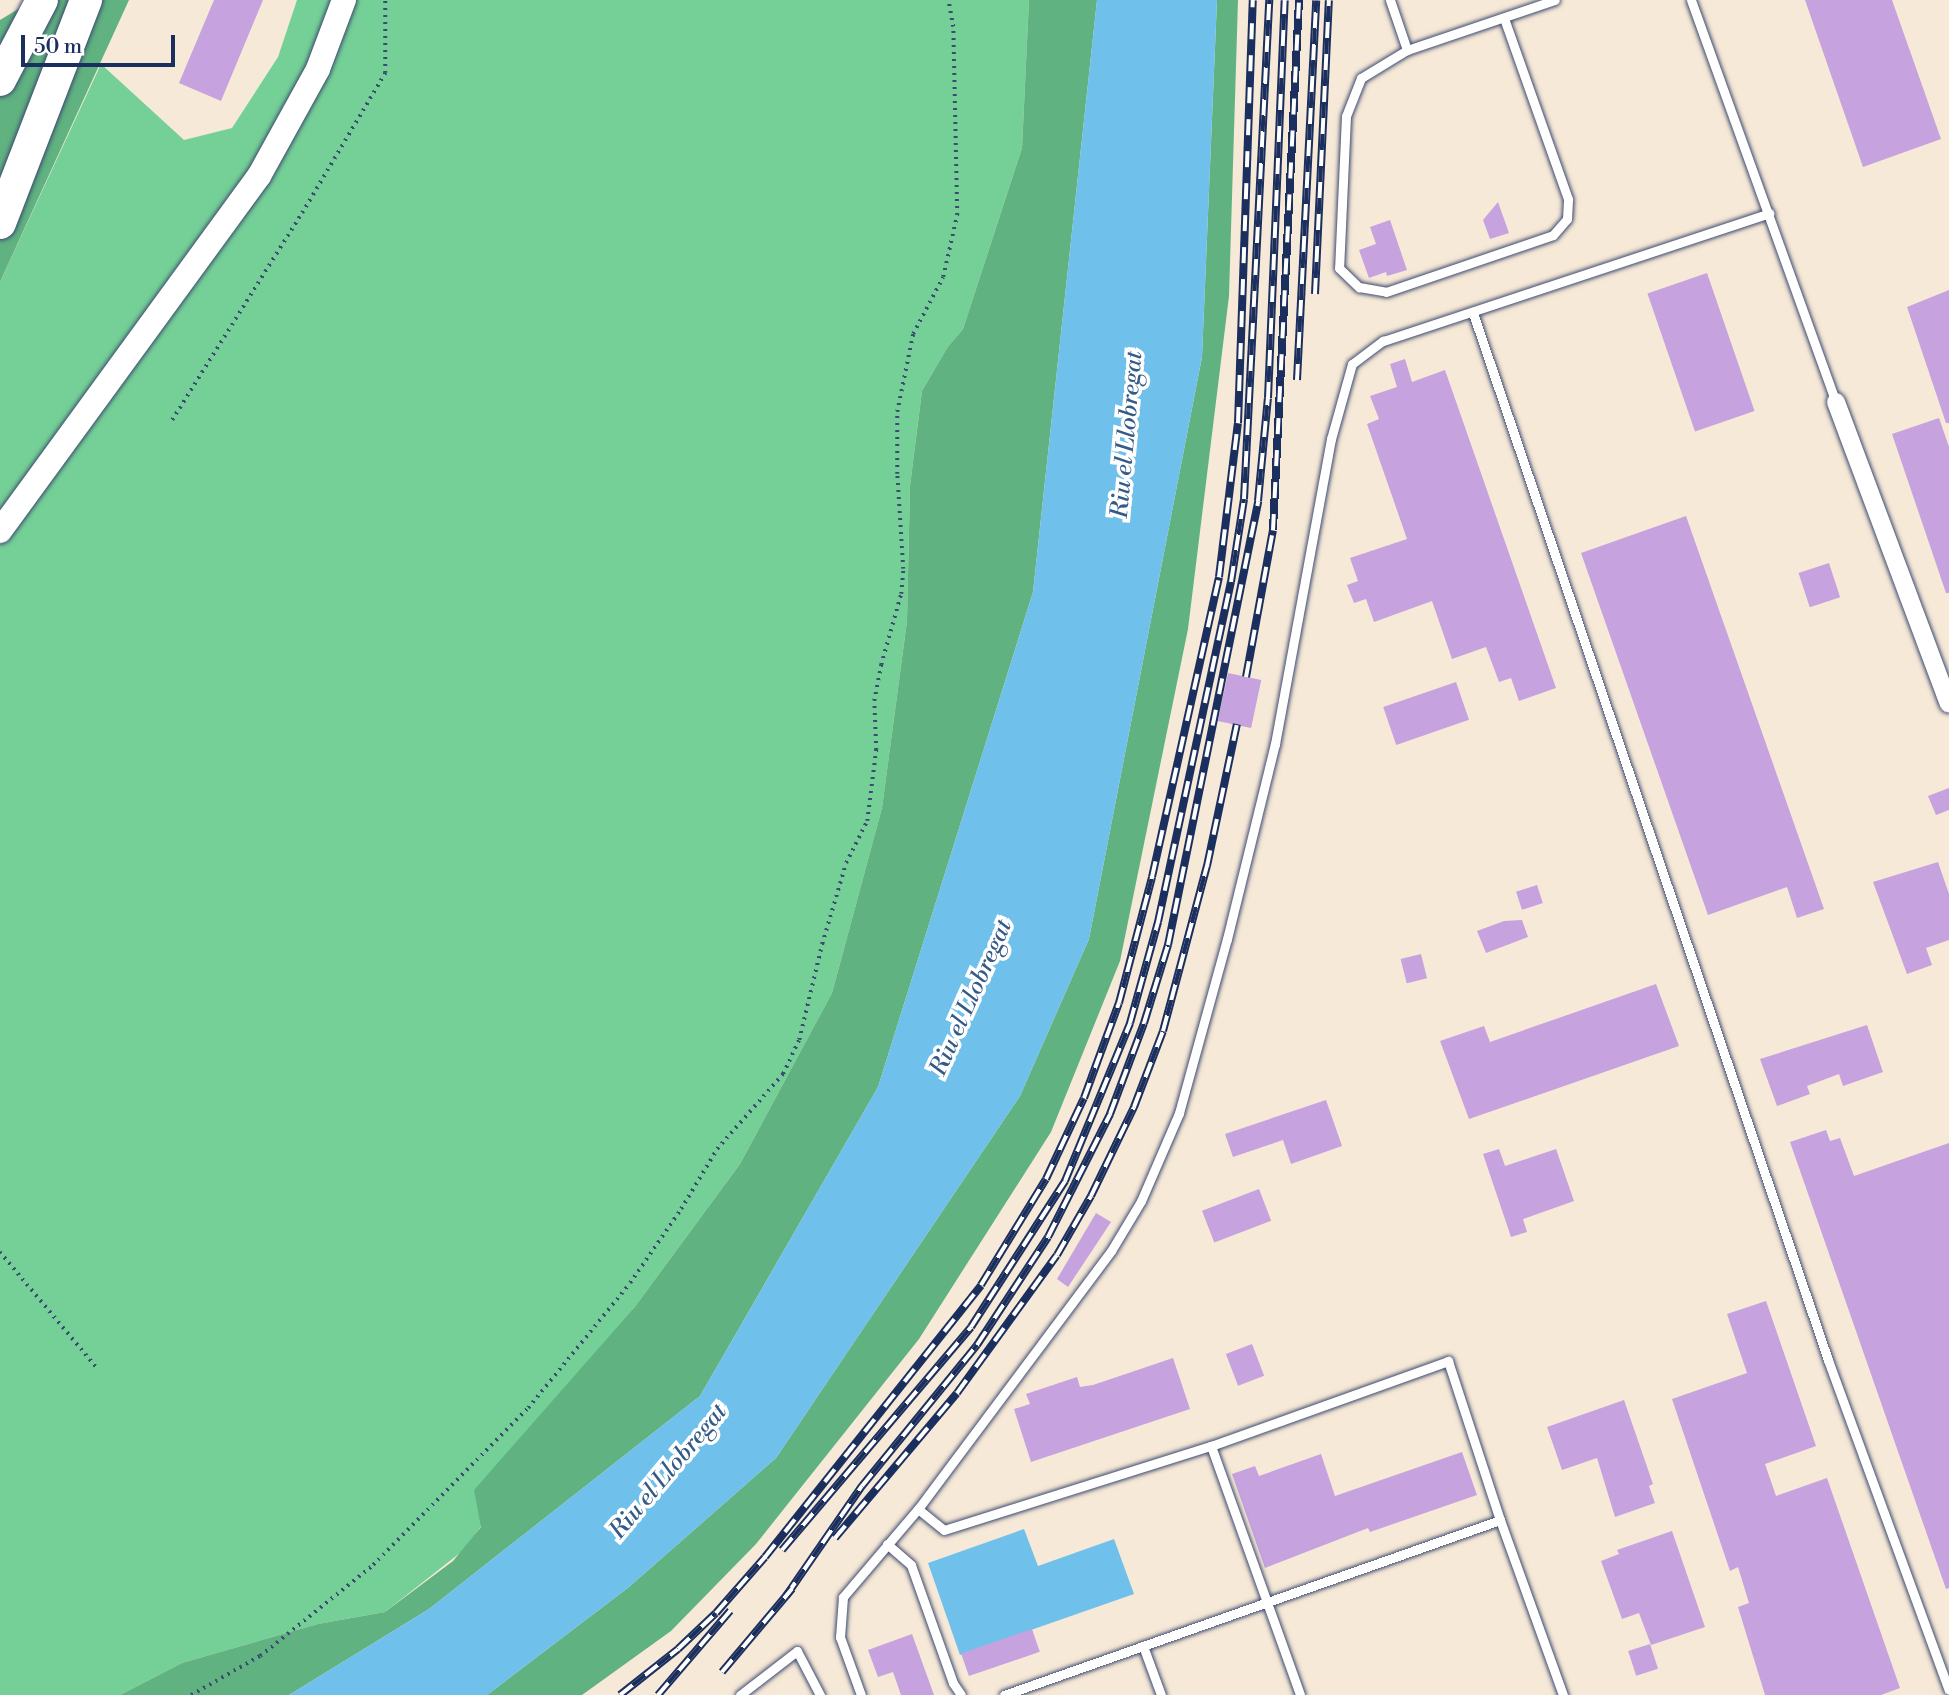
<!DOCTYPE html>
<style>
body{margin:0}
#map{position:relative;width:1949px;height:1695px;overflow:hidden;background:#f7e9d7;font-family:"Libre Bodoni",serif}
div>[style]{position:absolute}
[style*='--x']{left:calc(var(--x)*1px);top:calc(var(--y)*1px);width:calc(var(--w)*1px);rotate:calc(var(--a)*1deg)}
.green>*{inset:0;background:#75d097}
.forest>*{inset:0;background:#60b280}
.water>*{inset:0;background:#6fc1eb}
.building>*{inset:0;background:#c6a2de;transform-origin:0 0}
.path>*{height:3.5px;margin-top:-1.75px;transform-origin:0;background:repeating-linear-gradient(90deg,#3c4b70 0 2px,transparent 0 7px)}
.roads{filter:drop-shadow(0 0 2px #3c4b70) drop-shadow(0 0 2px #3c4b70)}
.service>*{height:9px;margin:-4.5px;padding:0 4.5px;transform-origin:4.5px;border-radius:4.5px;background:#fff}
.minor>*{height:18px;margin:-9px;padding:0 9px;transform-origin:9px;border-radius:9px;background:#fff}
.secondary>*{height:24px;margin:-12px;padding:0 12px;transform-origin:12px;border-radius:12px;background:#fff}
.motorway>*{height:32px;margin:-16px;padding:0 16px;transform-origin:16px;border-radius:16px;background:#fff}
.rail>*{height:8px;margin-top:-4px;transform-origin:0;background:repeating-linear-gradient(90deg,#fff 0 16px,#1b2f5e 0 32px);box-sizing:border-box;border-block:2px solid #1b2f5e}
span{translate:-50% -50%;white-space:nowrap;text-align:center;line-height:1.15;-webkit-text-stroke:7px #fff;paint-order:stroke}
.water-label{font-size:24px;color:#345b88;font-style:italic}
.scale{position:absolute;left:21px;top:35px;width:154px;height:32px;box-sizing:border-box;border:4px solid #1b2f5e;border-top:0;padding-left:9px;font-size:21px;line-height:24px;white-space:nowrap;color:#1b2f5e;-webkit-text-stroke:5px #fff;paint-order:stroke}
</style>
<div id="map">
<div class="green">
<i style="clip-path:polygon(297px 0,1029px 0,1022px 148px,963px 329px,947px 348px,922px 391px,910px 486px,907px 621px,882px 808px,832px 993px,740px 1164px,634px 1308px,465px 1549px,385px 1612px,318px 1624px,182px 1663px,120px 1695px,0 1695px,0 282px,101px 64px,184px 140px,232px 128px,278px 57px)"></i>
</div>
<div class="forest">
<i style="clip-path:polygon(33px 0,129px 0,0 282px,0 20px)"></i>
<i style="clip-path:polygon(1029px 0,1097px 0,1033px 592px,878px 1087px,700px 1396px,429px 1609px,289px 1695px,120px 1695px,182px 1663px,318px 1624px,385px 1612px,453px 1561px,481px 1527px,474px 1490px,634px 1308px,740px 1164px,832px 993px,882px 808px,907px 621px,910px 486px,922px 391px,947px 348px,963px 329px,1022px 148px)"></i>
<i style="clip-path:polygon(1217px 0,1238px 0,1229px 296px,1188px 629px,1120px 961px,1051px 1132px,919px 1339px,756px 1544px,671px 1631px,582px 1695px,487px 1695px,629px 1587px,776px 1458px,1020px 1096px,1089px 939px,1202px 357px)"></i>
</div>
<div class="water">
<i style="clip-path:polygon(1097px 0,1217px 0,1202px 357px,1089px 939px,1020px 1096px,776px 1458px,629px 1587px,487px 1695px,289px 1695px,429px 1609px,700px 1396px,878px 1087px,1033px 592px)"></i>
<i style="clip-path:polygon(1024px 1529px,1038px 1566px,1114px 1539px,1134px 1594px,960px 1655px,928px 1563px)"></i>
</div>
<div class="building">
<i style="clip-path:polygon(214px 0,263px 0,221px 101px,179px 83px)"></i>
<i style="clip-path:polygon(1805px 0,1892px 0,1941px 139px,1863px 167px)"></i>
<i style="clip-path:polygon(1498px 202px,1509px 233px,1490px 239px,1483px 220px)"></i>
<i style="clip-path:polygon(1390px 220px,1407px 270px,1387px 276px,1386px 272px,1369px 278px,1359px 250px,1376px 244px,1370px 227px)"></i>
<i style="left:1707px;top:273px;width:146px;height:63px;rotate:71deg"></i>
<i style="clip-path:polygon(1949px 290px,1949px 423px,1946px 423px,1907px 307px)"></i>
<i style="clip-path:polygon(1405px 359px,1412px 382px,1445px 370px,1556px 688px,1519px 701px,1511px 678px,1499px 682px,1486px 647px,1452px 659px,1432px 601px,1374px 622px,1366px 599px,1354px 603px,1347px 585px,1358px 581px,1350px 558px,1407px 539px,1367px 424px,1379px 419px,1370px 396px,1397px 387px,1390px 364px)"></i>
<i style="clip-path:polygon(1939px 418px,1949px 447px,1949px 593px,1946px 593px,1892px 434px)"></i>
<i style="clip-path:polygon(1686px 516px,1824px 909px,1797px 918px,1787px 887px,1708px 915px,1581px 553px)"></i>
<i style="left:1829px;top:563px;width:36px;height:32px;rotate:72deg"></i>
<i style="left:1228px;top:673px;width:34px;height:49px;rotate:12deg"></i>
<i style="left:1456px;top:682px;width:40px;height:77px;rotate:71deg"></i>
<i style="clip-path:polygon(1949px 788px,1949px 810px,1936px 815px,1928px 796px)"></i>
<i style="clip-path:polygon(1938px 862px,1949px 894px,1949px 940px,1926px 948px,1932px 965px,1907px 974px,1873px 882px)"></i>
<i style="left:1537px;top:885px;width:19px;height:22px;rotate:72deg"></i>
<i style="clip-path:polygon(1522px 920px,1528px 937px,1486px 953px,1477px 931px,1504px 921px)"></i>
<i style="left:1421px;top:954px;width:25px;height:21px;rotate:76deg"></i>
<i style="clip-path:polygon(1656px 984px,1679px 1046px,1469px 1119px,1440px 1041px,1484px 1026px,1490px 1042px)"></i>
<i style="clip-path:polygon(1867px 1025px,1883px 1072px,1843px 1086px,1839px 1074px,1807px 1086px,1810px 1094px,1777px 1106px,1760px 1059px)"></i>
<i style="clip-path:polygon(1326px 1100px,1342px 1146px,1291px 1164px,1283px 1140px,1233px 1157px,1225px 1134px)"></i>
<i style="clip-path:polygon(1826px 1130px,1830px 1141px,1840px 1138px,1854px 1176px,1949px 1143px,1949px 1588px,1946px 1589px,1790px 1142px)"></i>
<i style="clip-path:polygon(1499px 1149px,1505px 1166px,1556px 1149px,1574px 1201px,1523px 1219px,1527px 1232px,1511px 1237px,1483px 1154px)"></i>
<i style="left:1259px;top:1189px;width:34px;height:61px;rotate:69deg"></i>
<i style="clip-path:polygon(1096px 1213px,1111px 1222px,1068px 1287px,1057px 1279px)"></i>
<i style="clip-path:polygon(1766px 1301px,1816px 1446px,1765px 1464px,1776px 1496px,1827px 1478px,1900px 1688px,1881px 1695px,1765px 1695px,1738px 1607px,1749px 1603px,1738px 1567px,1730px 1571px,1672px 1399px,1747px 1373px,1727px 1314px)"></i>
<i style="left:1252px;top:1344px;width:34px;height:28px;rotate:69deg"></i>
<i style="clip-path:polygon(1173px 1358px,1190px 1409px,1031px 1462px,1014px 1409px,1030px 1404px,1026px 1394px,1077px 1377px,1080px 1387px,1093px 1385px)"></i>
<i style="clip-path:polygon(1624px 1400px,1653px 1484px,1649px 1486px,1655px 1503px,1615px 1517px,1597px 1458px,1562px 1470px,1547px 1427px)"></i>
<i style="clip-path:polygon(1462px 1452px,1477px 1495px,1370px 1532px,1368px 1528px,1265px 1568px,1232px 1474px,1255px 1466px,1259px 1476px,1321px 1454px,1335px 1496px)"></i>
<i style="clip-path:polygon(1672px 1531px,1705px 1627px,1651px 1645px,1639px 1613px,1622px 1619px,1601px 1561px,1619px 1554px,1617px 1550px)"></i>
<i style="left:1032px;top:1629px;width:24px;height:75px;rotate:71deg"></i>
<i style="clip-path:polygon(912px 1634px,934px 1695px,901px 1695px,893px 1672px,878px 1677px,868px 1650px)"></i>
<i style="left:1650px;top:1644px;width:26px;height:23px;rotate:72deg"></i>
</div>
<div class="path">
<i style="--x:172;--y:420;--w:244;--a:-57.9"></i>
<i style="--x:302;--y:213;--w:163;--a:-59.3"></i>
<i style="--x:385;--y:73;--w:73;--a:-90"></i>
<i style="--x:0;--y:1252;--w:150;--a:50.1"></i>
<i style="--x:191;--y:1695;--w:79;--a:-29.5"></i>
<i style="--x:260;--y:1656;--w:145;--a:-38.8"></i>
<i style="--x:373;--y:1565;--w:221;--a:-45.4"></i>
<i style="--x:528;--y:1408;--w:161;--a:-50.8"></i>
<i style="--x:630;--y:1283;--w:90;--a:-55.4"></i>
<i style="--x:681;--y:1209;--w:70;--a:-59"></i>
<i style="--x:717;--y:1149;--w:100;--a:-48.7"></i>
<i style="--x:783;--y:1074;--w:38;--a:-65"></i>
<i style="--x:799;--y:1040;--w:99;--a:-76.5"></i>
<i style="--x:822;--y:944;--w:84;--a:-73.5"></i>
<i style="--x:846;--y:863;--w:47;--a:-63.4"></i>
<i style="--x:867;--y:821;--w:72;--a:-82.8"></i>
<i style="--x:876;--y:750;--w:49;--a:-92.3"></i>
<i style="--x:874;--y:701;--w:37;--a:-79"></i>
<i style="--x:881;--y:665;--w:74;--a:-74.3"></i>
<i style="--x:901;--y:594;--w:25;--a:-85"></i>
<i style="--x:903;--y:569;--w:95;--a:-93.6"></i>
<i style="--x:897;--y:474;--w:62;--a:-90"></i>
<i style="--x:897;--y:412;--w:80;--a:-78.4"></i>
<i style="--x:913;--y:334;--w:64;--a:-62.2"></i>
<i style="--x:943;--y:277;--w:64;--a:-77.3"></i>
<i style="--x:957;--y:215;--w:188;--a:-91.2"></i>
<i style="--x:953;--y:27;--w:27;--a:-100"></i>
</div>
<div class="roads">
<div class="service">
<i style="--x:1390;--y:0;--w:53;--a:71.2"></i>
<i style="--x:1407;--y:50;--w:54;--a:148.7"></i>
<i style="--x:1361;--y:78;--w:41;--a:111.5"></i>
<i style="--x:1346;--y:116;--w:152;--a:92.6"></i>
<i style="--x:1339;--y:268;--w:28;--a:44"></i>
<i style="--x:1359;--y:287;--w:27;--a:10"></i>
<i style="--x:1386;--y:292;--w:176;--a:-18.8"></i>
<i style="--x:1553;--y:235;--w:21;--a:-49"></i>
<i style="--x:1567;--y:219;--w:20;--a:-87"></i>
<i style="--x:1568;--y:199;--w:192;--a:-109.5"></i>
<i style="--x:1691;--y:0;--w:427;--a:70.2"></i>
<i style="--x:1407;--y:50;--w:156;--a:-18.7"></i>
<i style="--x:1473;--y:313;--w:1106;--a:71.27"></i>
<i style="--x:1828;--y:1360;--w:351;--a:69.9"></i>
<i style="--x:1211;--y:1446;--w:264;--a:70.3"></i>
<i style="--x:918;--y:1509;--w:33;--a:39"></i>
<i style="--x:944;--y:1530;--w:280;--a:-17.5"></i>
<i style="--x:1211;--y:1446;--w:252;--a:-19.7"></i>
<i style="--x:1448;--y:1361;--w:167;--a:71.9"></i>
<i style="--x:1500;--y:1520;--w:186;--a:70.2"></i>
<i style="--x:887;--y:1544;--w:32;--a:41"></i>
<i style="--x:911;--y:1565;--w:125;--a:70.4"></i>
<i style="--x:953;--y:1683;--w:14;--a:56"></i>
<i style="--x:1143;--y:1646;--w:52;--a:69.8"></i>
<i style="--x:740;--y:1695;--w:72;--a:-37.7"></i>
<i style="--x:797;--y:1651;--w:50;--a:62.4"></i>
<i style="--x:861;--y:1695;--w:62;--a:-109.9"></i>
<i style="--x:840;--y:1637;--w:40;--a:-85.7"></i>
<i style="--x:843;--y:1597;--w:116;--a:-49.6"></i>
<i style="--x:918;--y:1509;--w:322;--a:-53.2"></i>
<i style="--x:1111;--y:1251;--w:58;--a:-59"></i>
<i style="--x:1141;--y:1201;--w:96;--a:-66.6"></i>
<i style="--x:1179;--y:1113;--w:180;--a:-74.6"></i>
<i style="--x:1227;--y:939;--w:201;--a:-76.2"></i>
<i style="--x:1275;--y:744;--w:310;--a:-79.6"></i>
<i style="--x:1331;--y:439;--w:78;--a:-74.4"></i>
<i style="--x:1352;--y:364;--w:39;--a:-37"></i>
<i style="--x:1383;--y:341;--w:407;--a:-18.3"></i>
<i style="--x:1004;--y:1695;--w:526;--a:-19.43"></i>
</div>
<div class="minor">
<i style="--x:1836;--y:402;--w:322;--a:69.5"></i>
</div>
<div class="secondary">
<i style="--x:0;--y:531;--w:439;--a:-53.9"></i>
<i style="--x:259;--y:176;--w:122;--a:-61.1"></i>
<i style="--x:318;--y:69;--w:74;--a:-69.4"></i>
</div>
<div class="motorway">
<i style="--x:0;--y:80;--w:90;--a:-62.3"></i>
<i style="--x:0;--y:223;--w:239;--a:-68.9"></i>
</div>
</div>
<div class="rail">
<i style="--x:1315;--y:294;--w:294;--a:-87.3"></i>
<i style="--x:1297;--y:380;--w:380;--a:-87.1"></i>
<i style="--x:1246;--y:677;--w:149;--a:-79.6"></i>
<i style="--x:1273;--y:530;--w:531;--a:-87.19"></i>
<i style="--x:835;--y:1538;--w:189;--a:-49.9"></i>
<i style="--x:957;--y:1393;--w:170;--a:-54.1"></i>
<i style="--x:1057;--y:1255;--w:68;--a:-60"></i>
<i style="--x:1091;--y:1196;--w:99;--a:-64.2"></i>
<i style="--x:1134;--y:1107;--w:81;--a:-69.1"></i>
<i style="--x:1163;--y:1031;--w:171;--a:-75.1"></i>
<i style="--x:1207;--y:866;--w:145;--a:-78.1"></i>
<i style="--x:782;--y:1550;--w:292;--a:-49.7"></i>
<i style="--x:971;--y:1327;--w:174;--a:-57.2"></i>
<i style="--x:1065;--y:1181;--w:171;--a:-67.6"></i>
<i style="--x:1130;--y:1023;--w:105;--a:-74.5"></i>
<i style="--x:1158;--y:922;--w:348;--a:-77.9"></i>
<i style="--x:1231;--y:582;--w:84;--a:-81.1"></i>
<i style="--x:1244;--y:499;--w:500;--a:-87.1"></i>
<i style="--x:786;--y:1596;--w:134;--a:-55.4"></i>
<i style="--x:862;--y:1486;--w:182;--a:-50.8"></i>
<i style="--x:977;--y:1345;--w:129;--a:-56.7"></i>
<i style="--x:1048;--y:1237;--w:138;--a:-63.2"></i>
<i style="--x:1110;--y:1114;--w:97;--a:-69.5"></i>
<i style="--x:1144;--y:1023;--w:82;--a:-72.9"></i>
<i style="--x:1168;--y:945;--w:453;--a:-78.5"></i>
<i style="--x:1258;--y:501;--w:103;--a:-84.5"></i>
<i style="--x:1268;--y:398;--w:398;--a:-87.6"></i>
<i style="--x:722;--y:1672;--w:109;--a:-49.9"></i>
<i style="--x:620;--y:1695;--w:74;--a:-38.4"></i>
<i style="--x:678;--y:1649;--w:52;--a:-43.5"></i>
<i style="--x:716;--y:1613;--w:74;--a:-48.8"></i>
<i style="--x:765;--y:1557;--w:347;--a:-51.5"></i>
<i style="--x:981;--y:1285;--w:124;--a:-58.5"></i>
<i style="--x:1046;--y:1179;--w:89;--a:-64.9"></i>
<i style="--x:1084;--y:1098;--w:101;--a:-69.8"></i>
<i style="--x:1119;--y:1003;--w:130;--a:-75.3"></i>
<i style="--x:1152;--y:877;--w:307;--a:-77.4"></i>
<i style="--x:1219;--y:577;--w:155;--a:-83"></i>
<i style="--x:1238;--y:423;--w:423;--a:-88"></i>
<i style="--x:658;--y:1695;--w:111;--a:-49.4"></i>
</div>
<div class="water-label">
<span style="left:1128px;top:435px;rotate:-85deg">Riu el Llobregat</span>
<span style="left:972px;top:998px;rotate:-66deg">Riu el Llobregat</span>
<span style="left:669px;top:1472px;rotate:-50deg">Riu el Llobregat</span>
</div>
<div class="scale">50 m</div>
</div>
